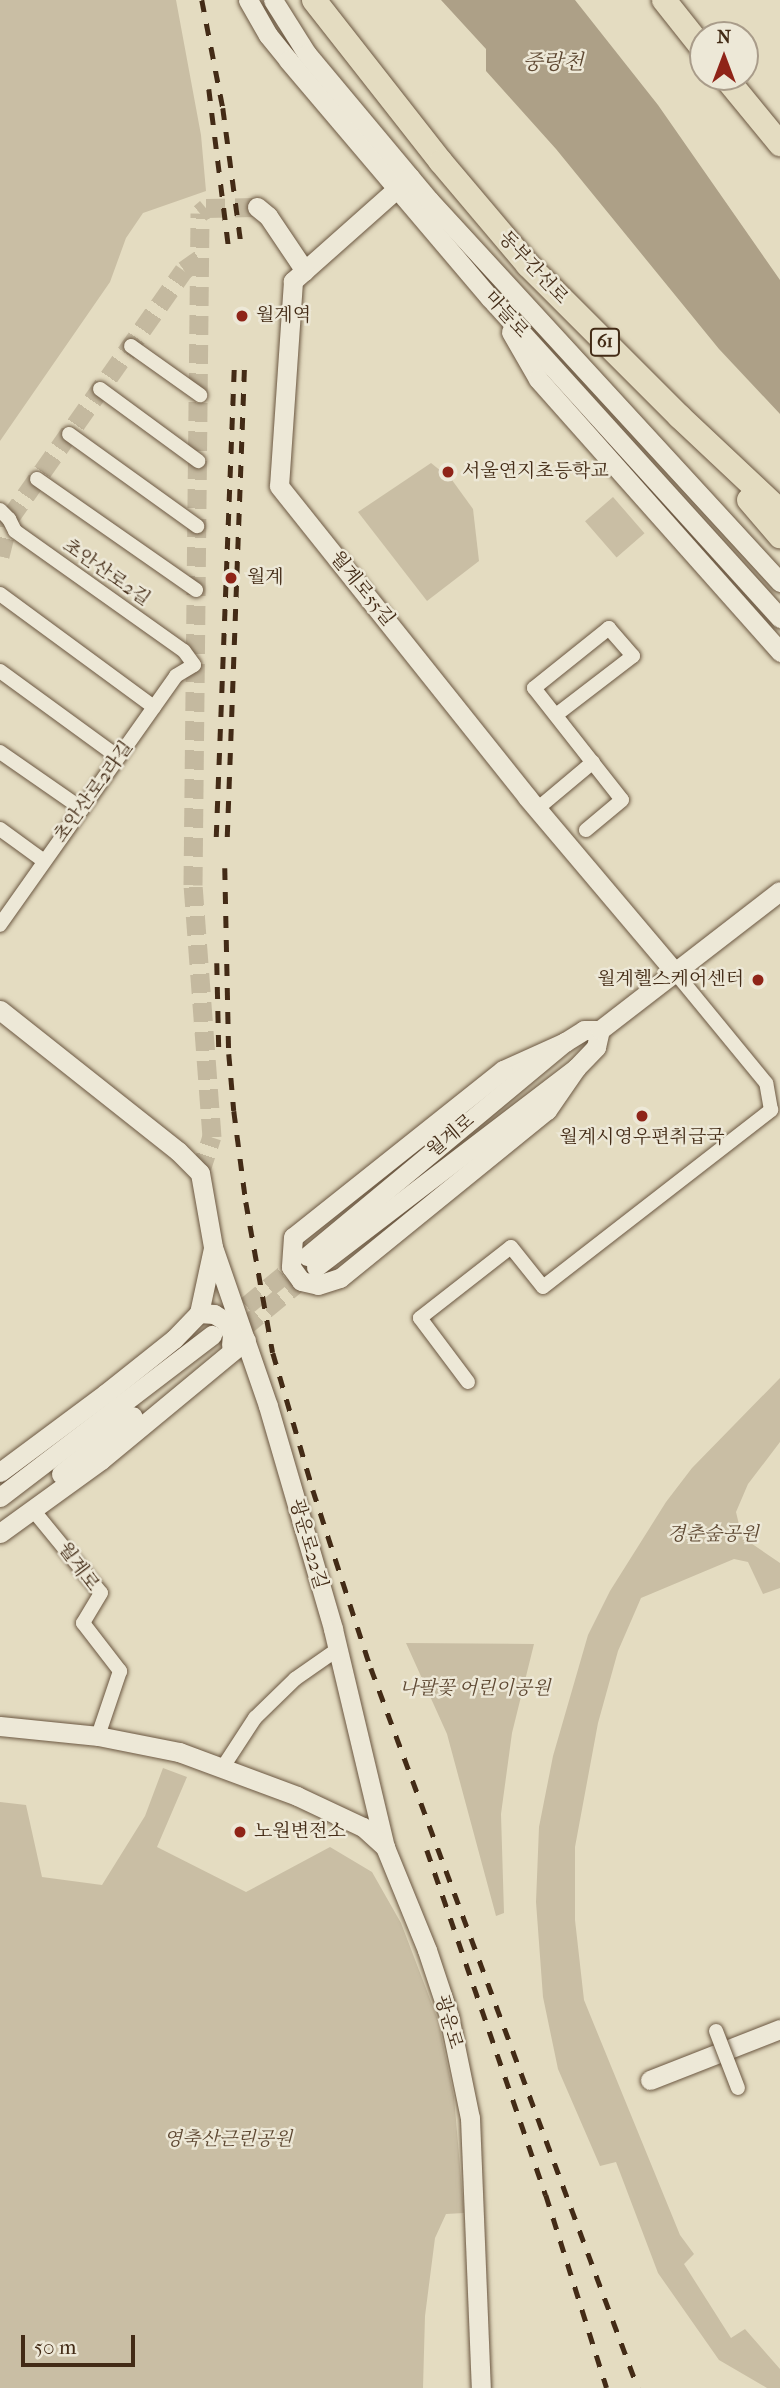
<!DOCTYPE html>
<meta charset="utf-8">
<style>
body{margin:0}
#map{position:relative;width:780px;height:2388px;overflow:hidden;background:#e4dcc1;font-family:"IM FELL French Canon","Noto Serif KR",serif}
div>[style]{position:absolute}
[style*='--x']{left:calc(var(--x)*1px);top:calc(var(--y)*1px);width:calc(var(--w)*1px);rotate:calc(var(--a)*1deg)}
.green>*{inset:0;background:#c9bea4;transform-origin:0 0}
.water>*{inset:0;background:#ada087}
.secondary-tunnel>*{height:19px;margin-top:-9.5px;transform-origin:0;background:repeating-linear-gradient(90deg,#c4b99f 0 19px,transparent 0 29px)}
.roads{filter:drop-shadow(0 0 2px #6b5741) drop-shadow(0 0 2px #6b5741)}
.street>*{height:14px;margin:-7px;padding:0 7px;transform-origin:7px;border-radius:7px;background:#ede8d7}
.secondary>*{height:19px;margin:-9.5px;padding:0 9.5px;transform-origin:9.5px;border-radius:9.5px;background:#ede8d7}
.highway>*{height:24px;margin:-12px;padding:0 12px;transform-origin:12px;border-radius:12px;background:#e4dcc1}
.rail>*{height:4.5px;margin-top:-2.25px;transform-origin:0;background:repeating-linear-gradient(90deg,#432b16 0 12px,transparent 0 24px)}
.bridges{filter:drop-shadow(0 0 2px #6b5741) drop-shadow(0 0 2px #6b5741)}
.street-bridge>*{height:14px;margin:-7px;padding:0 7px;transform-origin:7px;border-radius:7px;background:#ede8d7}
.dots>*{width:19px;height:19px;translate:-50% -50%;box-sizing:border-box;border:4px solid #ede8d7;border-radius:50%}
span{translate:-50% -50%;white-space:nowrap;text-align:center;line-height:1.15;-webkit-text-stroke:5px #ede8d7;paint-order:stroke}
.shield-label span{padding:2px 5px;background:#ede8d7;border:2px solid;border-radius:5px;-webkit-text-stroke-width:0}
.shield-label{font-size:18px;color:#432b16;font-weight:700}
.street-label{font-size:19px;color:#432b16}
.poi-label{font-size:19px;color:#432b16}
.left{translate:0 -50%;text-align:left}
.right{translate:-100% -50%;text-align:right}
.park-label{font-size:19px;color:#5e4832;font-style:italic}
.water-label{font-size:21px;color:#5e4832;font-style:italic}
.north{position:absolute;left:689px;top:21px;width:70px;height:70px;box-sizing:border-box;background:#ede8d7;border:2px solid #a99c8a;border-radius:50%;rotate:0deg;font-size:19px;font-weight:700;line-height:28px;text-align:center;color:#432b16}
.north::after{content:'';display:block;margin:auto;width:24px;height:32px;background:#8f2418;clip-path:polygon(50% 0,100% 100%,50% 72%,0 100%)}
.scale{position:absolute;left:21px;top:2335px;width:114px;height:32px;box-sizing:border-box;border:4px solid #432b16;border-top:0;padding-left:9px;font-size:21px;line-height:24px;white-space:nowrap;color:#432b16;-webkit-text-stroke:5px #ede8d7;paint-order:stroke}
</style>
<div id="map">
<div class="green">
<i style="clip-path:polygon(0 0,176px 0,201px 135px,206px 191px,143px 213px,126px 238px,110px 282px,0 441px)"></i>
<i style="clip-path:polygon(431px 463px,452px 480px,473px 509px,479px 561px,427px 601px,358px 512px)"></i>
<i style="left:613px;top:497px;width:48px;height:37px;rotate:49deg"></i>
<i style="clip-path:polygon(780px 1378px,780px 1442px,748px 1484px,736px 1512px,742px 1537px,780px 1563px,780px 1588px,763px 1594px,748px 1562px,734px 1559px,641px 1598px,618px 1651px,598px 1723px,575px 1847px,575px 1920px,584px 2000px,680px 2235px,694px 2254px,684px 2264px,731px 2338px,745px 2329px,780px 2369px,780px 2388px,767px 2388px,719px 2360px,658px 2273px,616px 2162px,600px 2166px,558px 2069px,543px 1997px,536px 1902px,539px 1827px,553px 1756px,588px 1635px,610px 1591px,666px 1502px,692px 1468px)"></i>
<i style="clip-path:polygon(406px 1643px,534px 1644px,512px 1733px,501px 1814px,504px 1913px,496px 1916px,447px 1734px)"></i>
<i style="clip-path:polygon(163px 1768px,187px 1777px,157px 1847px,246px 1892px,330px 1847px,372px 1872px,401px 1923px,438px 2020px,454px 2097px,464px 2213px,446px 2214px,435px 2238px,425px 2316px,423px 2388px,0 2388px,0 1802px,26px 1805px,42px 1877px,102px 1885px,145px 1816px)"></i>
</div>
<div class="water">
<i style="clip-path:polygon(441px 0,575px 0,658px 105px,780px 280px,780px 414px,719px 349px,556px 149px,486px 71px,486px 49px)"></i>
</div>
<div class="secondary-tunnel">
<i style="--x:0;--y:556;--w:38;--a:-76"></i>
<i style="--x:9;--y:519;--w:304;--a:-54.9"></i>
<i style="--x:184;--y:270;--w:21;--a:-35"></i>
<i style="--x:200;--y:1173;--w:38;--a:-72"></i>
<i style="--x:212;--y:1137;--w:253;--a:-94.3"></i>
<i style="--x:193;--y:885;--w:672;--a:-89.4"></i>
<i style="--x:200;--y:213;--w:8;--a:-40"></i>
<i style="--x:206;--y:208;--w:51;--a:-1.1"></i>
<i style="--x:224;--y:1324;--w:102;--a:-39.4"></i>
<i style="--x:221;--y:1346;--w:118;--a:-39.5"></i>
</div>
<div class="roads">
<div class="street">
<i style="--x:131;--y:346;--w:85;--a:35.4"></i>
<i style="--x:100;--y:389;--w:122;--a:36.3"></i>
<i style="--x:69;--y:434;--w:158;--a:35.7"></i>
<i style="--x:37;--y:479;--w:194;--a:34.9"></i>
<i style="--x:0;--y:510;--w:13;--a:45"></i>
<i style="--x:9;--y:519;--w:13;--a:63"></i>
<i style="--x:15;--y:531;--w:207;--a:35.4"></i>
<i style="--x:184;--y:651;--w:17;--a:54"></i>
<i style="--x:194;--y:665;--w:21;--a:149"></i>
<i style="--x:176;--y:676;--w:305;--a:125.3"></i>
<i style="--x:0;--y:594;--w:191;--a:36.3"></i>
<i style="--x:0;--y:671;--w:146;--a:36.1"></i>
<i style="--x:556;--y:715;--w:97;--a:-37.5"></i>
<i style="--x:633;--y:656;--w:37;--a:-131"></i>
<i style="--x:609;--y:628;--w:96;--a:141.3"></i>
<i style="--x:534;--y:688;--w:142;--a:51.8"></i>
<i style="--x:622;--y:800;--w:47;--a:140.2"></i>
<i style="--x:0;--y:752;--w:100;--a:34.8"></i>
<i style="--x:537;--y:809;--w:73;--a:-40"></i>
<i style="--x:0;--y:829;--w:54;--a:36"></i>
<i style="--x:468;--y:1382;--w:80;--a:-126.9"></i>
<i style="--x:420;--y:1318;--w:115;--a:-38"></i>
<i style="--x:511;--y:1247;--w:51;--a:51.3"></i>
<i style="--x:543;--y:1287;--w:289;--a:-37.8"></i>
<i style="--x:771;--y:1110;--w:27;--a:-100"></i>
<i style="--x:766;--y:1083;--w:145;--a:-129.4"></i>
<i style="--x:33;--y:1510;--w:107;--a:50.7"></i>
<i style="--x:101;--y:1593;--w:35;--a:121"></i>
<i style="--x:83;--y:1623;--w:61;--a:52.4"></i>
<i style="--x:120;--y:1671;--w:69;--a:108.7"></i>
<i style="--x:223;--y:1767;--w:59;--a:-56.9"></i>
<i style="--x:255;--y:1718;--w:56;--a:-44.3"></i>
<i style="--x:295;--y:1679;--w:52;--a:-34.9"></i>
</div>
<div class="secondary">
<i style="--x:248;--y:0;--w:40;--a:60.3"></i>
<i style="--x:268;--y:35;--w:32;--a:51"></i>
<i style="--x:288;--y:60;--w:312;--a:49.7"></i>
<i style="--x:490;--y:298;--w:432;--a:47.8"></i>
<i style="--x:273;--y:0;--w:64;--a:57.8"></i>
<i style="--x:307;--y:54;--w:190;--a:50.1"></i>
<i style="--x:429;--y:200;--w:519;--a:47.42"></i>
<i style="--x:410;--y:177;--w:157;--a:138.4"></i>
<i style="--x:293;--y:281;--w:205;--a:93.9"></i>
<i style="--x:279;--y:486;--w:398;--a:51.4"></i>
<i style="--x:527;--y:797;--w:228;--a:49.8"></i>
<i style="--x:257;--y:207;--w:14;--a:39"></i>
<i style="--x:268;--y:216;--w:66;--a:56.1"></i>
<i style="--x:511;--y:332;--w:54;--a:60.1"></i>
<i style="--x:538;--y:379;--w:365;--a:48.4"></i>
<i style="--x:0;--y:1010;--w:227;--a:38.4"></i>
<i style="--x:178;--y:1151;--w:31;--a:45"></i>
<i style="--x:200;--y:1173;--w:75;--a:80"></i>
<i style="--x:213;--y:1247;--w:168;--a:70.9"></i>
<i style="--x:268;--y:1406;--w:232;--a:73.7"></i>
<i style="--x:333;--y:1629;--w:224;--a:76.6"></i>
<i style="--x:565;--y:1042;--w:68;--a:155.7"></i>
<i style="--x:503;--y:1070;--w:268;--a:141.5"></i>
<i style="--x:293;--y:1237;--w:30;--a:94"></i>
<i style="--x:291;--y:1267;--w:17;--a:54"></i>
<i style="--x:301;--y:1281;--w:17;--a:13"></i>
<i style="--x:318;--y:1285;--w:23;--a:-18"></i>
<i style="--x:340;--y:1278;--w:267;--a:-39.1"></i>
<i style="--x:547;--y:1110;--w:51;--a:-55.4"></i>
<i style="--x:307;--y:1256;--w:335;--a:-39.7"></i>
<i style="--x:565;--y:1042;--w:22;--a:-32"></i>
<i style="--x:584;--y:1030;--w:16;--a:0"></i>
<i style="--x:316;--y:1267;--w:327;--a:-37.4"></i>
<i style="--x:576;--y:1068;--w:29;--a:-46"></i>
<i style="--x:596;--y:1047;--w:17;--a:-77"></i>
<i style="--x:600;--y:1030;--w:227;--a:-37.7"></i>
<i style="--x:199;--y:1313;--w:15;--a:4"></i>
<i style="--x:214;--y:1314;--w:13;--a:32"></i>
<i style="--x:225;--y:1321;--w:15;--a:62"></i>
<i style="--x:232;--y:1334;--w:11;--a:95"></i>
<i style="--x:0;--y:1472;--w:131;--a:-36.6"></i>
<i style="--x:105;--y:1394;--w:88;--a:-38.6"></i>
<i style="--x:174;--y:1339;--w:36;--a:-46"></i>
<i style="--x:199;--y:1313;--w:66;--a:-77.8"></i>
<i style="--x:61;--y:1474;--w:92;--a:-38.9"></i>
<i style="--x:0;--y:1497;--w:267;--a:-37.4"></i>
<i style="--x:0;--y:1533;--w:125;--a:-35.9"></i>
<i style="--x:101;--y:1460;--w:188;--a:-39.6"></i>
<i style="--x:0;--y:1726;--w:99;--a:5.8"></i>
<i style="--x:98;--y:1736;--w:83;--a:11.2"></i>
<i style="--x:179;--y:1752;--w:126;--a:20.4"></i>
<i style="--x:297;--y:1796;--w:73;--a:25.2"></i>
<i style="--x:363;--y:1827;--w:30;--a:42"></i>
<i style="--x:385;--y:1847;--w:111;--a:67.8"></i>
<i style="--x:427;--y:1950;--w:70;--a:71.6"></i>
<i style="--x:449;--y:2016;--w:104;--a:78.4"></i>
<i style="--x:470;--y:2118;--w:270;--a:87.7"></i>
<i style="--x:650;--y:2080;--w:140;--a:-21.4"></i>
</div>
<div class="highway">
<i style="--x:314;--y:0;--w:206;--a:51.9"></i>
<i style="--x:441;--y:162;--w:135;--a:49.8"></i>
<i style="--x:528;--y:265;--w:214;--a:45"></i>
<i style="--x:679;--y:416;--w:139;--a:43.2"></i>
<i style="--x:664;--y:0;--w:63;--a:51.5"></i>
<i style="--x:725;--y:77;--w:87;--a:50.6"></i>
<i style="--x:749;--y:500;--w:48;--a:49.3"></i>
</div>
</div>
<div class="rail">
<i style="--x:202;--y:0;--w:110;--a:79"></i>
<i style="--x:223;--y:108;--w:143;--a:82.4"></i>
<i style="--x:209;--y:89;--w:161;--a:82.9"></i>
<i style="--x:216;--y:837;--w:474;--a:-87.8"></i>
<i style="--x:227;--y:837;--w:473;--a:-87.9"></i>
<i style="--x:225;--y:868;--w:186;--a:88.8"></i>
<i style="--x:229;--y:1054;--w:57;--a:85"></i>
<i style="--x:234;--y:1111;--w:92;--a:82.5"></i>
<i style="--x:246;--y:1202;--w:153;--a:79.9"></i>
<i style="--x:273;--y:1353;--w:143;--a:73.7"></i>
<i style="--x:313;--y:1490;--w:187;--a:72"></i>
<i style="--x:371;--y:1668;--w:768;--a:69.65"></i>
<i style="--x:217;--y:963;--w:91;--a:88.7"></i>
<i style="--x:427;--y:1850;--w:365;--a:71"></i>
<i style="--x:546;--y:2195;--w:202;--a:72.5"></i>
</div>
<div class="bridges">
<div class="street-bridge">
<i style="--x:716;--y:2031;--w:61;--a:68.9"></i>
</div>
</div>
<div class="dots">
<i style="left:242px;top:316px;background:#8f2418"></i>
<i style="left:448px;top:472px;background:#8f2418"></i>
<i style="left:231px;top:578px;background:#8f2418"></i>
<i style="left:758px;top:980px;background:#8f2418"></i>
<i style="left:642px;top:1116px;background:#8f2418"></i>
<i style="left:240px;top:1832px;background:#8f2418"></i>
</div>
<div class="shield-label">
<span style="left:605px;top:342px">61</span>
</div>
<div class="street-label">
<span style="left:533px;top:268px;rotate:47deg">동부간선로</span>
<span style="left:506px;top:315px;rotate:48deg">마들로</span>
<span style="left:106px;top:573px;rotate:35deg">초안산로2길</span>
<span style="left:362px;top:589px;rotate:51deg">월계로55길</span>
<span style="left:94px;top:792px;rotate:-54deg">초안산로2라길</span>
<span style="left:451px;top:1136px;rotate:-40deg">월계로</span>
<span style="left:308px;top:1544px;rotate:74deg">광운로22길</span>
<span style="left:78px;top:1567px;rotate:53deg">월계로</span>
<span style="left:448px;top:2022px;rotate:74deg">광운로</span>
</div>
<div class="poi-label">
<span class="left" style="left:256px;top:316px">월계역</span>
<span class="left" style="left:462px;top:472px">서울연지초등학교</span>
<span class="left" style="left:247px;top:578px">월계</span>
<span class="right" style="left:744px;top:980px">월계헬스케어센터</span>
<span style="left:642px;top:1138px">월계시영우편취급국</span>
<span class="left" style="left:254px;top:1832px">노원변전소</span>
</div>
<div class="park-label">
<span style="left:713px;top:1535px">경춘숲공원</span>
<span style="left:475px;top:1689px">나팔꽃 어린이공원</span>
<span style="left:228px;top:2140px">영축산근린공원</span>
</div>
<div class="water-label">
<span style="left:553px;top:62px">중랑천</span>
</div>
<div class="north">N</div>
<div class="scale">50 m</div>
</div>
